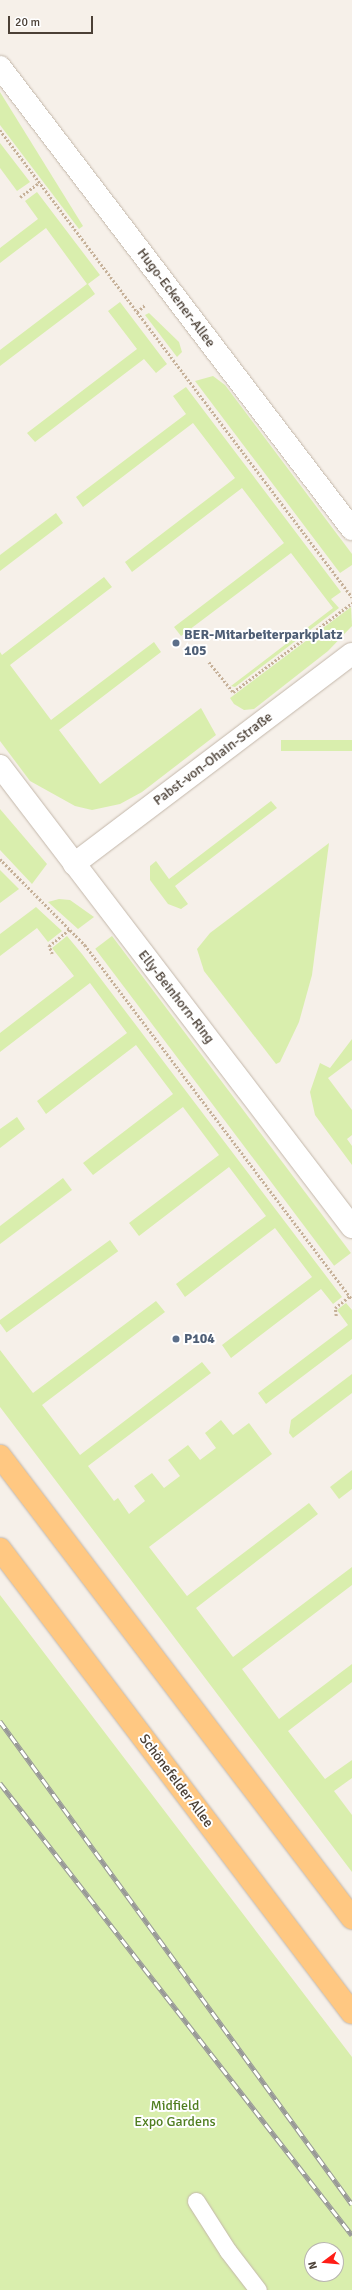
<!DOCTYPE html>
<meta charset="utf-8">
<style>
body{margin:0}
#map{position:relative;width:352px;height:2290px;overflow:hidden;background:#f6f0e9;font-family:Signika,sans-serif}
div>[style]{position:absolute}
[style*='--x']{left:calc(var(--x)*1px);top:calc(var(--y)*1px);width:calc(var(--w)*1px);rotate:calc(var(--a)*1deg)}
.green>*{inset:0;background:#d9eead;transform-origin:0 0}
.path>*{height:2.5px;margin-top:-1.25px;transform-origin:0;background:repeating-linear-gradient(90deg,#c6b199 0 2px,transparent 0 4px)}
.roads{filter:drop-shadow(0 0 1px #c3b7aa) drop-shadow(0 0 1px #c3b7aa)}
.service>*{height:17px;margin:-8.5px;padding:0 8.5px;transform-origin:8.5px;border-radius:8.5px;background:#fff}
.minor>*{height:22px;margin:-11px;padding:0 11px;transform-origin:11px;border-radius:11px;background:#fff}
.tertiary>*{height:22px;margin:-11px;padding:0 11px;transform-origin:11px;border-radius:11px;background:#fff}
.trunk>*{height:22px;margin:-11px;padding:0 11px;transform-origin:11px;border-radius:11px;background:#ffc882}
.rail>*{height:4.5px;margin-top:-2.25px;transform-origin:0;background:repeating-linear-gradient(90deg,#fff 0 9px,#989898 0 18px);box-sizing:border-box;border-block:1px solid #989898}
.dots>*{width:11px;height:11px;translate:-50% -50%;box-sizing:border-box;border:2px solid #fff;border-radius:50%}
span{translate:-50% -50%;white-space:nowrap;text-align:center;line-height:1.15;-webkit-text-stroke:4px #fff;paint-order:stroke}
.street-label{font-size:14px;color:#4b4036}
.service-label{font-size:14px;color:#4e5e75;font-weight:700}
.left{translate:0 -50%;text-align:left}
.park-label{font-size:14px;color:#507e20}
.north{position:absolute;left:304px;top:2242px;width:40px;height:40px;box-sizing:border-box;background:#fff;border:1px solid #b7b3af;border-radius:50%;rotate:254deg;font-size:11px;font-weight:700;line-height:16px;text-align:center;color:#4b4036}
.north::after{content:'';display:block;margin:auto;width:14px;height:18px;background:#ff1d17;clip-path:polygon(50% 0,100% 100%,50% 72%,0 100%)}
.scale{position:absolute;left:8px;top:16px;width:85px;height:18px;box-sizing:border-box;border:2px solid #4b4036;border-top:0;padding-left:5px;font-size:12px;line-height:14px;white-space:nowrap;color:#4b4036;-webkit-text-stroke:3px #fff;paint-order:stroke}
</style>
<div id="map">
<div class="green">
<i style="clip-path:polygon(0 92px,83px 226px,79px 229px,0 125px)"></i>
<i style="clip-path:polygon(0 143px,30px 182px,17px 191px,0 168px)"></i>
<i style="clip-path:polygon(37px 192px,100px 275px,88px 284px,95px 294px,0 366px,0 350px,87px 284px,46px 228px,0 263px,0 248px,38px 219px,25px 201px)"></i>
<i style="clip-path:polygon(120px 302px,167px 364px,156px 373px,144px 359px,35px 442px,27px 433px,137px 349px,108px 311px)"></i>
<i style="clip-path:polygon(149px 313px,179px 342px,182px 352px,177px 357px,145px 315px)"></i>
<i style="clip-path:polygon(213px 376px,225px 385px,352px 554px,352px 565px,340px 573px,195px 381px)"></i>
<i style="clip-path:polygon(186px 387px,341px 592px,331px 599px,339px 608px,235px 687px,231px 686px,333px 608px,291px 553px,181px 636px,174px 627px,284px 543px,242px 488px,132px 572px,125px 562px,235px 478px,193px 423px,83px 507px,76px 497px,186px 414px,173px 396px)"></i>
<i style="clip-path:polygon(56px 513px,63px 523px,0 571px,0 555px)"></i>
<i style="clip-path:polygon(104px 577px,112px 587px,10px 665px,51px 720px,154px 642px,161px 652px,59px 730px,100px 784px,201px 708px,216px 735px,142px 792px,120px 804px,92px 810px,75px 806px,30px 781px,0 741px,0 652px,2px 655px)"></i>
<i style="clip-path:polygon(351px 607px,352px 626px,328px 651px,254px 709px,244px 710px,234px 704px,230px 698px)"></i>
<i style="left:352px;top:740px;width:11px;height:71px;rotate:90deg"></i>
<i style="clip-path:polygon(271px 801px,277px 808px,175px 886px,188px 904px,181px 909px,168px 904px,150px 880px,150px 866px,156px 861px,169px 879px)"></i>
<i style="clip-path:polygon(0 809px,47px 864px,32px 884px,0 850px)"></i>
<i style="clip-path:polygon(329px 843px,312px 975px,299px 1022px,280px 1062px,276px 1064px,204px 971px,197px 949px,210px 933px)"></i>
<i style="clip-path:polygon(0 870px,19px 889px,0 903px)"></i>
<i style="clip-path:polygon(59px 899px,70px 900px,94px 917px,78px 929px,48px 902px)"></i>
<i style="clip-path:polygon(36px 907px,62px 931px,48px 942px,37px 928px,0 956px,0 934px)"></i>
<i style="clip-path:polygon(67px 936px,82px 954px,342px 1297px,333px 1304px,321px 1289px,231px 1358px,222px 1345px,312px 1277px,275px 1228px,185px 1297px,176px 1284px,266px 1216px,229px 1167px,139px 1236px,129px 1223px,219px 1155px,183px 1107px,93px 1175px,83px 1163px,173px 1094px,136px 1045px,46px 1114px,37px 1101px,127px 1033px,90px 983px,0 1052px,0 1033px,74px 976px,52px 948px)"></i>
<i style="left:112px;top:936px;width:397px;height:21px;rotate:53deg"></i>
<i style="clip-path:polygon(352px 1039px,352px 1060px,328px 1078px,352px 1110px,352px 1135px,347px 1139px,352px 1146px,352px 1165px,315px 1115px,310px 1092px,320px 1063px,330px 1068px)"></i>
<i style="clip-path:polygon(17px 1117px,25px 1129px,0 1148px,0 1129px)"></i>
<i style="clip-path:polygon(63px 1178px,72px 1190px,0 1244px,0 1226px)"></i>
<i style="left:110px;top:1240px;width:14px;height:138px;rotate:54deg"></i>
<i style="clip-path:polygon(156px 1301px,165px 1312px,42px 1405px,80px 1455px,202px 1362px,211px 1373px,88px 1466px,114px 1501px,118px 1498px,129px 1514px,145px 1501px,134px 1486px,152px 1473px,164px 1488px,180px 1476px,168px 1460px,188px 1445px,200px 1460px,216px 1448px,205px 1433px,221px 1420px,233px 1435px,249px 1423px,272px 1454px,149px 1547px,187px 1596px,309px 1503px,318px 1514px,196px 1608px,233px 1657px,352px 1567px,352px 1585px,242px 1669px,279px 1719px,352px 1664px,352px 1682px,288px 1731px,325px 1779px,352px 1760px,352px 1778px,334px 1791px,352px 1815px,352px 1872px,0 1407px,0 1350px,33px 1393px)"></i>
<i style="clip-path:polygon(346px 1303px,352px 1310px,352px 1339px,266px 1404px,258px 1393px,348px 1325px,337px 1310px)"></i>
<i style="clip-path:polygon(352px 1374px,352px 1393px,293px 1438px,289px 1433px,291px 1420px)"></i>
<i style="clip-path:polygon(352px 1470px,352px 1489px,339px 1499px,330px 1487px)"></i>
<i style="clip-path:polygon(evenodd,0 1595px,352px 2057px,352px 2290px,0 2290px,0 1595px,312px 2250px,336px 2250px,336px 2274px,312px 2274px,312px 2250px)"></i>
</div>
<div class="path">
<i style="--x:0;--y:130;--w:585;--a:52.99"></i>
<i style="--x:20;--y:197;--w:25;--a:-37"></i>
<i style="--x:137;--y:312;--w:11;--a:-41"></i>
<i style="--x:209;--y:662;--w:38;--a:51"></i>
<i style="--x:233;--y:692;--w:149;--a:-36.8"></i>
<i style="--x:0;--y:859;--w:121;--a:45.3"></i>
<i style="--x:85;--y:945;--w:443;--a:53"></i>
<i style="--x:52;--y:954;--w:9;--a:-111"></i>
<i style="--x:49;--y:946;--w:27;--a:-39"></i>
<i style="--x:336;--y:1316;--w:8;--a:-97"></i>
<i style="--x:335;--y:1308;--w:19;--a:-39"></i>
</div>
<div class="roads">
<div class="service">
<i style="--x:196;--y:2201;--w:59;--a:57.4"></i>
<i style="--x:228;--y:2251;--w:49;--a:52.4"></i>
</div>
<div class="minor">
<i style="--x:74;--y:864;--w:348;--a:-37.1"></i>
</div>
<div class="tertiary">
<i style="--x:0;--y:67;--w:581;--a:52.7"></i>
<i style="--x:0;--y:766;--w:580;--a:52.64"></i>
</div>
<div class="trunk">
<i style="--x:0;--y:1456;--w:581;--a:52.7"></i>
<i style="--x:0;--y:1549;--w:582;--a:52.82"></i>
</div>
</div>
<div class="rail">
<i style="--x:0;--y:1721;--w:598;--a:53.92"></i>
<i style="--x:0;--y:1783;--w:573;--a:52.09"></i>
</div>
<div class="dots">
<i style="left:176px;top:643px;background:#5c6f8a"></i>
<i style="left:176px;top:1339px;background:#5c6f8a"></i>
</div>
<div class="street-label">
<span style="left:176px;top:298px;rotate:53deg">Hugo-Eckener-Allee</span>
<span style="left:213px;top:759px;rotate:-37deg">Pabst-von-Ohain-Straße</span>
<span style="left:176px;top:997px;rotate:52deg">Elly-Beinhorn-Ring</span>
<span style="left:176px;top:1781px;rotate:53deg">Schönefelder Allee</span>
</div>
<div class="service-label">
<span class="left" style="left:184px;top:643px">BER-Mitarbeiterparkplatz<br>105</span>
<span class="left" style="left:184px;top:1339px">P104</span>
</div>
<div class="park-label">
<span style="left:175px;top:2114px">Midfield<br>Expo Gardens</span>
</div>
<div class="north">N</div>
<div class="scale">20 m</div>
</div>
